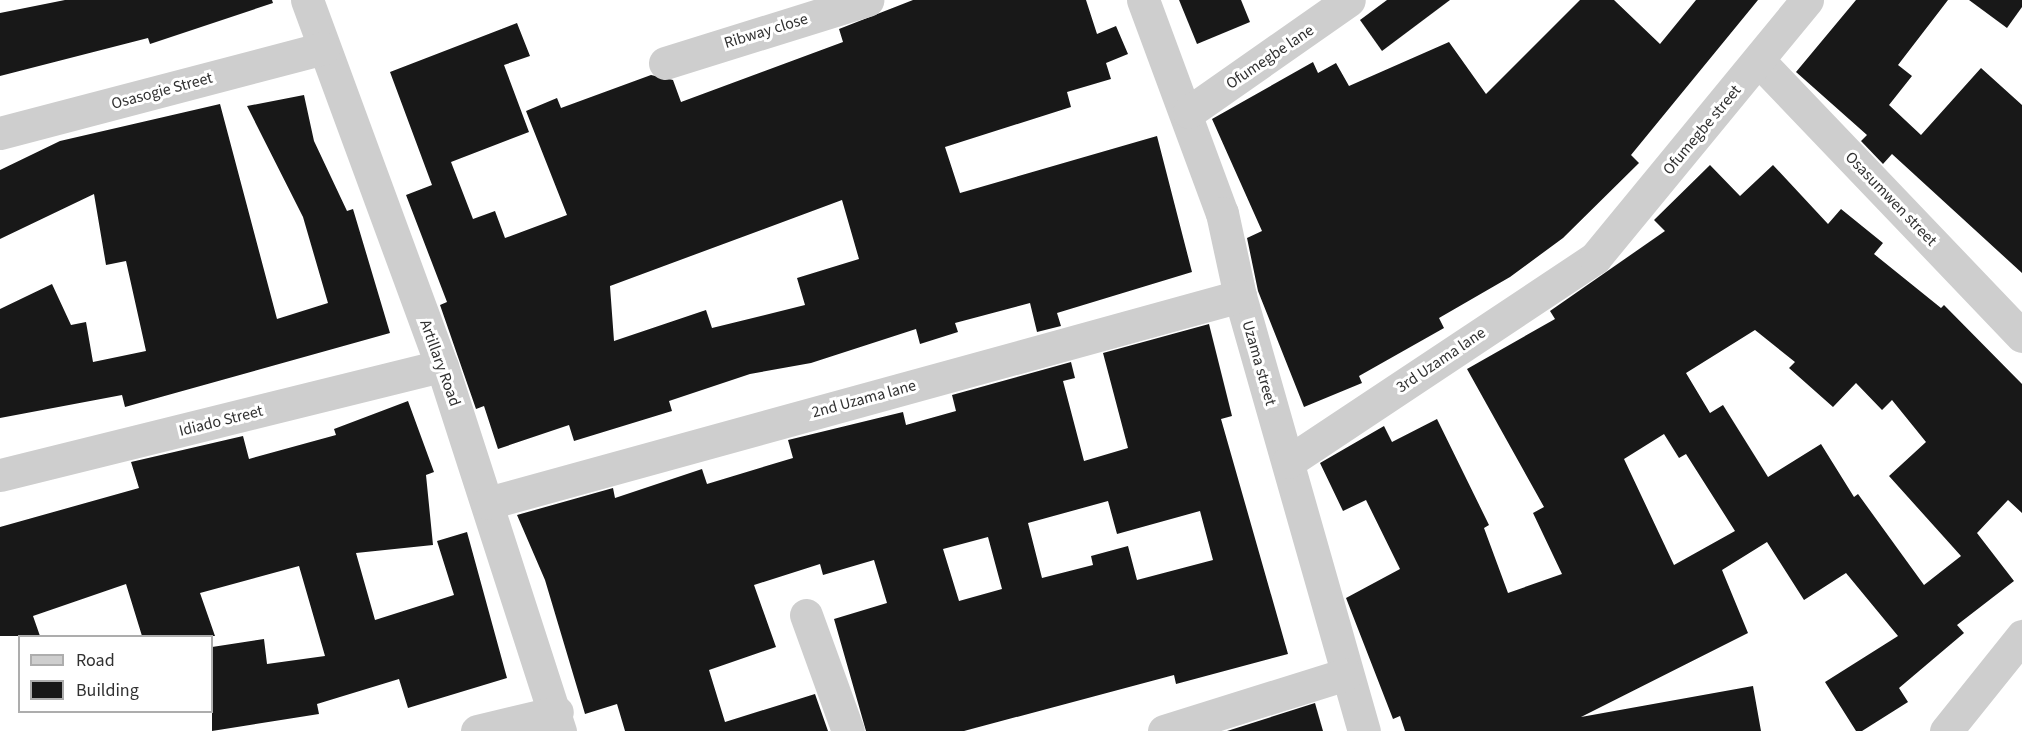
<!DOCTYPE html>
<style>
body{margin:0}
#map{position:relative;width:2022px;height:731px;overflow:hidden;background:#fff;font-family:"Source Sans 3",sans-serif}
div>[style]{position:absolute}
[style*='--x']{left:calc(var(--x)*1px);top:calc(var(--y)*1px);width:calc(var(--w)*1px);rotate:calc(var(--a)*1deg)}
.building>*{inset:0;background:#181818}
.minor>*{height:33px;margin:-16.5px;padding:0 16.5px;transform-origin:16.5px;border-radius:16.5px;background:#cecece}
span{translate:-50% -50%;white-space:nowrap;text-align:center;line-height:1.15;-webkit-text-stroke:6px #fff;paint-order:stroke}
.street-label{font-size:16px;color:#313131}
.legend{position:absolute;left:18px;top:635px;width:195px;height:78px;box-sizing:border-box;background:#fff;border:2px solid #adadad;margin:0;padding:8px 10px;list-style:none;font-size:18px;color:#313131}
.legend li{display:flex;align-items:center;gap:12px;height:30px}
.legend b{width:30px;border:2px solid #adadad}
</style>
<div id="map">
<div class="building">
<i style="clip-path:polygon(65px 0,272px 0,273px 3px,150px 44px,148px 38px,0 76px,0 13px)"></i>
<i style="clip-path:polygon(evenodd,913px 0,1086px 0,1097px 34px,1116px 26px,1128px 54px,1106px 63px,1111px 79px,1067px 92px,1071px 107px,945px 147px,960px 193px,1157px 136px,1192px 272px,1057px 313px,1061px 326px,1037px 332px,1030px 303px,955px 323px,958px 332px,920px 344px,916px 329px,811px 363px,750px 374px,669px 401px,672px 411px,574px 441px,569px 425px,498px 449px,484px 406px,476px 409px,440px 305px,447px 302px,406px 195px,432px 185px,390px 72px,517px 23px,530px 56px,504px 65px,529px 132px,451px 162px,473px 219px,495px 211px,505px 238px,567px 215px,526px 111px,557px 98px,561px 108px,651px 75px,673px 80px,681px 102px,843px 42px,839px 29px,913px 0,842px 200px,859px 259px,797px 278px,805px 305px,712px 328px,706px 310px,614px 341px,610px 286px,842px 200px)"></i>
<i style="clip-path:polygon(1179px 0,1241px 0,1250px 22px,1197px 44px)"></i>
<i style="clip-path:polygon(1387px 0,1450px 0,1382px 51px,1360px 20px)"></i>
<i style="clip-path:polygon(1580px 0,1614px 0,1660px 44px,1696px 0,1758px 0,1631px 155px,1639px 163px,1563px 238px,1510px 277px,1439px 318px,1444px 328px,1359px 376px,1362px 383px,1304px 407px,1258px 291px,1247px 238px,1262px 231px,1212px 119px,1313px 62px,1318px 73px,1336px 63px,1349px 86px,1449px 42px,1486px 94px)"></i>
<i style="clip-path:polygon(1856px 0,1948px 0,1898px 65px,1912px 76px,1889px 105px,1921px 135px,1981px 68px,2022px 105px,2022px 273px,1892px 154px,1883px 164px,1861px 141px,1867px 135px,1796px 72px)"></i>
<i style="clip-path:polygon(1969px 0,2022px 0,2022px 7px,2007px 28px)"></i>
<i style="clip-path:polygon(304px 95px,314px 141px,347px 211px,353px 209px,390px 333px,125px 407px,122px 395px,0 418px,0 309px,52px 284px,71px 325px,86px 322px,93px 362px,146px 351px,126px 261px,106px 265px,94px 194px,0 239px,0 170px,60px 141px,220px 104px,277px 319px,328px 303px,303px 217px,247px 106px)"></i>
<i style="clip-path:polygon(evenodd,1710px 165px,1740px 196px,1773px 165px,1828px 224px,1841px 209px,1883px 243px,1874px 254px,1941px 308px,1944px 305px,2022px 384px,2022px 513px,2008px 500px,1977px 533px,2014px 581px,1957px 625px,1964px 633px,1899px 688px,1908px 702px,1862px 731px,1856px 731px,1825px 682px,1898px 636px,1846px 573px,1804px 600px,1767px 542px,1722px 570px,1748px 633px,1581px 717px,1753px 686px,1761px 731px,1405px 731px,1400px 716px,1393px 719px,1346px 598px,1400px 569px,1366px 500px,1343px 511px,1320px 463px,1384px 426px,1392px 442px,1437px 419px,1489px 525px,1484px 528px,1508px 593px,1562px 574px,1533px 513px,1544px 507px,1467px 369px,1555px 319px,1550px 311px,1665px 231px,1654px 220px,1710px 165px,1755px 330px,1795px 362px,1789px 368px,1833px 407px,1856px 383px,1882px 410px,1892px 400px,1926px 442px,1889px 476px,1961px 556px,1924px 585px,1858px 494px,1854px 497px,1821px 444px,1768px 477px,1723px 405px,1710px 413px,1686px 373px,1755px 330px,1710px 165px,1664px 434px,1679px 458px,1686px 454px,1735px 531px,1674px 565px,1624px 459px,1664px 434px)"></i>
<i style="clip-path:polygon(evenodd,1209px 324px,1232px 416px,1221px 419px,1288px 654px,1176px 684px,1174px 675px,964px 731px,866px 731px,834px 619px,887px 603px,874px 560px,823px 575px,820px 564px,754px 585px,776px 647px,709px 670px,725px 722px,815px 694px,828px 731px,625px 731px,617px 704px,585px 714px,545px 580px,517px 515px,613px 488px,615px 498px,702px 469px,707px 484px,793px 458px,788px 440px,903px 412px,906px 425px,956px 411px,952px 395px,1071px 362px,1075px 378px,1063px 381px,1084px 461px,1128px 448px,1103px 353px,1209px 324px,1108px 501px,1117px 534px,1200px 511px,1213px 560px,1137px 580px,1128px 546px,1091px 556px,1093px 565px,1042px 578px,1028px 523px,1108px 501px,1209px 324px,988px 537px,1002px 589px,959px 601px,943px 549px,988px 537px)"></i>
<i style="clip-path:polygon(408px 401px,434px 472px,426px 475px,433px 545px,356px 553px,375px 620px,454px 595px,437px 541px,467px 532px,507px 678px,408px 708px,399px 679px,317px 704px,319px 714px,212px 731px,212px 647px,264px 639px,267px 664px,325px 656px,299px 566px,200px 593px,215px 636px,142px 636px,126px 584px,33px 616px,40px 636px,0 636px,0 527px,139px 488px,131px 462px,243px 436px,249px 459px,336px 435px,334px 429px)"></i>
<i style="clip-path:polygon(1315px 703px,1323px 731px,1227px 731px)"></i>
</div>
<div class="minor">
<i style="--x:307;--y:0;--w:390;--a:69.8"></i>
<i style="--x:442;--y:366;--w:384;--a:72.1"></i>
<i style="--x:1143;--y:0;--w:227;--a:69.7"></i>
<i style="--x:1222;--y:213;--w:85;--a:77.8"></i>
<i style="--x:1240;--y:296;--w:452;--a:74.1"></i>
<i style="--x:1760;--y:62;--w:379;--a:46.3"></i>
<i style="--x:665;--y:63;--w:212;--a:-17.3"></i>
<i style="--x:1189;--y:112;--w:195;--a:-35"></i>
<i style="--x:0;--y:133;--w:334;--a:-14.7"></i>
<i style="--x:1288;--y:462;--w:369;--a:-33.6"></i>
<i style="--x:1595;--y:258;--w:334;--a:-50.6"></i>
<i style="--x:0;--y:475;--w:455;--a:-13.9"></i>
<i style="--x:488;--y:503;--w:780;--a:-15.39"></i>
<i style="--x:806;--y:615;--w:123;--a:70.1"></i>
<i style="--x:477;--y:731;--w:82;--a:-13.4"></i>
<i style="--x:1164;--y:731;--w:191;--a:-17.4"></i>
<i style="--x:1946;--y:731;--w:122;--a:-51.3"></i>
</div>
<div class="street-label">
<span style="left:766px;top:31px;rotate:-17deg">Ribway close</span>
<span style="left:1270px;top:57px;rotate:-34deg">Ofumegbe lane</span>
<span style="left:162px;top:91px;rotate:-15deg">Osasogie Street</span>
<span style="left:1702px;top:130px;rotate:-50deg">Ofumegbe street</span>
<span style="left:1891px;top:199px;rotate:46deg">Osasumwen street</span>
<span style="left:1441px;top:360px;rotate:-34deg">3rd Uzama lane</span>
<span style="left:440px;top:363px;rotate:70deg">Artillary Road</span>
<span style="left:1259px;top:363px;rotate:74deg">Uzama street</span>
<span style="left:864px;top:399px;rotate:-15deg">2nd Uzama lane</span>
<span style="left:221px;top:421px;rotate:-14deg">Idiado Street</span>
</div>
<ul class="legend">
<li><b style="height:8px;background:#cecece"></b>Road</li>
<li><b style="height:16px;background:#181818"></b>Building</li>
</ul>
</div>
